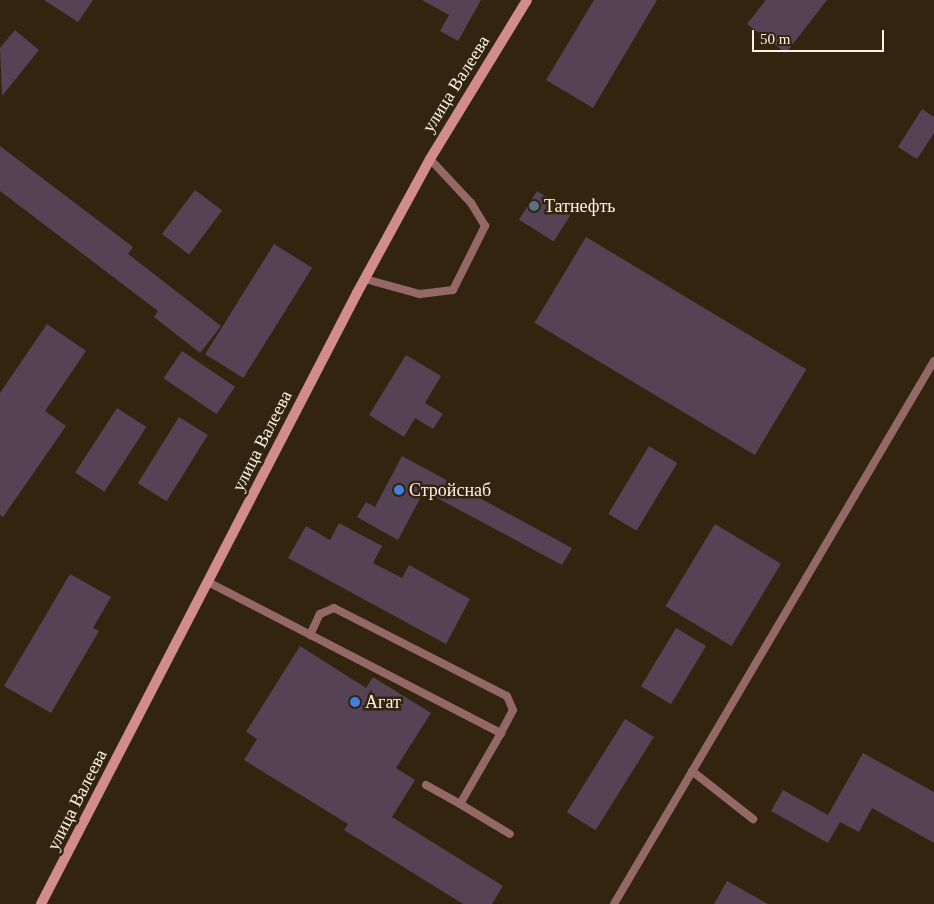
<!DOCTYPE html>
<meta charset="utf-8">
<style>
body{margin:0}
#map{position:relative;width:934px;height:904px;overflow:hidden;background:#32240f;font-family:Georgia,serif}
div>[style]{position:absolute}
[style*='--x']{left:calc(var(--x)*1px);top:calc(var(--y)*1px);width:calc(var(--w)*1px);rotate:calc(var(--a)*1deg)}
.building>*{inset:0;background:#554255;transform-origin:0 0}
.lane>*{height:8px;margin:-4px;padding:0 4px;transform-origin:4px;border-radius:4px;background:#946867}
.secondary>*{height:10px;margin:-5px;padding:0 5px;transform-origin:5px;border-radius:5px;background:#d28c8b}
.dots>*{width:14px;height:14px;translate:-50% -50%;box-sizing:border-box;border:2px solid #32240f;border-radius:50%}
span{translate:-50% -50%;white-space:nowrap;text-align:center;line-height:1.15;-webkit-text-stroke:5px #32240f;paint-order:stroke}
.street-label{font-size:18px;color:#fcf2e5}
.poi-label{font-size:18px;color:#fcf2e5}
.left{translate:0 -50%;text-align:left}
.scale{position:absolute;left:752px;top:30px;width:132px;height:22px;box-sizing:border-box;border:2px solid #fcf2e5;border-top:0;padding-left:6px;font-size:15px;line-height:18px;white-space:nowrap;color:#fcf2e5;-webkit-text-stroke:4px #32240f;paint-order:stroke}
</style>
<div id="map">
<div class="building">
<i style="clip-path:polygon(44px 0,93px 0,78px 22px)"></i>
<i style="clip-path:polygon(422px 0,481px 0,458px 41px,440px 31px,449px 15px)"></i>
<i style="clip-path:polygon(594px 0,657px 0,593px 108px,546px 80px)"></i>
<i style="clip-path:polygon(766px 0,827px 0,786px 53px,747px 24px)"></i>
<i style="clip-path:polygon(15px 30px,39px 50px,2px 96px,0 48px)"></i>
<i style="clip-path:polygon(922px 109px,934px 117px,934px 133px,917px 159px,898px 147px)"></i>
<i style="clip-path:polygon(0 146px,133px 247px,128px 254px,221px 326px,200px 353px,154px 317px,158px 311px,0 191px)"></i>
<i style="left:195px;top:190px;width:34px;height:55px;rotate:37deg"></i>
<i style="left:537px;top:191px;width:41px;height:34px;rotate:32deg"></i>
<i style="left:586px;top:237px;width:257px;height:100px;rotate:31deg"></i>
<i style="left:274px;top:244px;width:45px;height:130px;rotate:32deg"></i>
<i style="clip-path:polygon(47px 324px,86px 351px,45px 411px,66px 426px,3px 517px,0 515px,0 393px)"></i>
<i style="left:182px;top:351px;width:64px;height:33px;rotate:34deg"></i>
<i style="clip-path:polygon(406px 355px,441px 376px,425px 403px,443px 414px,433px 429px,415px 418px,404px 437px,369px 415px)"></i>
<i style="left:117px;top:408px;width:35px;height:77px;rotate:33deg"></i>
<i style="left:179px;top:417px;width:34px;height:78px;rotate:32deg"></i>
<i style="left:649px;top:446px;width:33px;height:79px;rotate:31deg"></i>
<i style="clip-path:polygon(402px 456px,572px 548px,562px 565px,424px 491px,398px 540px,357px 517px,366px 502px,375px 507px)"></i>
<i style="clip-path:polygon(339px 523px,382px 546px,373px 563px,402px 578px,409px 565px,470px 599px,446px 644px,288px 558px,306px 526px,330px 540px)"></i>
<i style="left:715px;top:524px;width:77px;height:96px;rotate:31deg"></i>
<i style="clip-path:polygon(70px 574px,111px 597px,93px 628px,99px 631px,51px 713px,4px 686px)"></i>
<i style="left:676px;top:628px;width:35px;height:68px;rotate:31deg"></i>
<i style="clip-path:polygon(300px 646px,366px 688px,373px 677px,431px 713px,396px 768px,415px 780px,392px 817px,503px 886px,492px 904px,463px 904px,344px 830px,348px 824px,244px 760px,257px 739px,246px 732px)"></i>
<i style="left:625px;top:719px;width:34px;height:110px;rotate:32deg"></i>
<i style="clip-path:polygon(863px 753px,934px 792px,934px 843px,872px 808px,859px 832px,840px 822px,828px 843px,771px 811px,783px 790px,828px 815px)"></i>
<i style="clip-path:polygon(727px 881px,768px 904px,714px 904px)"></i>
</div>
<div class="lane">
<i style="--x:365;--y:279;--w:57;--a:15.3"></i>
<i style="--x:420;--y:294;--w:33;--a:-7"></i>
<i style="--x:453;--y:290;--w:72;--a:-63.4"></i>
<i style="--x:485;--y:226;--w:27;--a:-121"></i>
<i style="--x:471;--y:203;--w:60;--a:-133"></i>
<i style="--x:208;--y:582;--w:330;--a:27.3"></i>
<i style="--x:501;--y:733;--w:82;--a:120"></i>
<i style="--x:460;--y:804;--w:58;--a:31"></i>
<i style="--x:310;--y:635;--w:23;--a:-65"></i>
<i style="--x:320;--y:614;--w:15;--a:-23"></i>
<i style="--x:334;--y:608;--w:194;--a:27"></i>
<i style="--x:507;--y:696;--w:15;--a:67"></i>
<i style="--x:513;--y:710;--w:26;--a:118"></i>
<i style="--x:692;--y:771;--w:78;--a:38.2"></i>
<i style="--x:426;--y:785;--w:39;--a:29"></i>
<i style="--x:614;--y:904;--w:630;--a:-59.49"></i>
</div>
<div class="secondary">
<i style="--x:41;--y:904;--w:688;--a:-62.65"></i>
<i style="--x:357;--y:293;--w:153;--a:-61.4"></i>
<i style="--x:430;--y:159;--w:186;--a:-58.6"></i>
</div>
<div class="dots">
<i style="left:534px;top:206px;background:#5c6f8a"></i>
<i style="left:399px;top:490px;background:#3f7fe0"></i>
<i style="left:355px;top:702px;background:#3f7fe0"></i>
</div>
<div class="street-label">
<span style="left:456px;top:84px;rotate:-58deg">улица Валеева</span>
<span style="left:262px;top:441px;rotate:-63deg">улица Валеева</span>
<span style="left:77px;top:800px;rotate:-63deg">улица Валеева</span>
</div>
<div class="poi-label">
<span class="left" style="left:544px;top:206px">Татнефть</span>
<span class="left" style="left:409px;top:490px">Стройснаб</span>
<span class="left" style="left:365px;top:702px">Агат</span>
</div>
<div class="scale">50 m</div>
</div>
